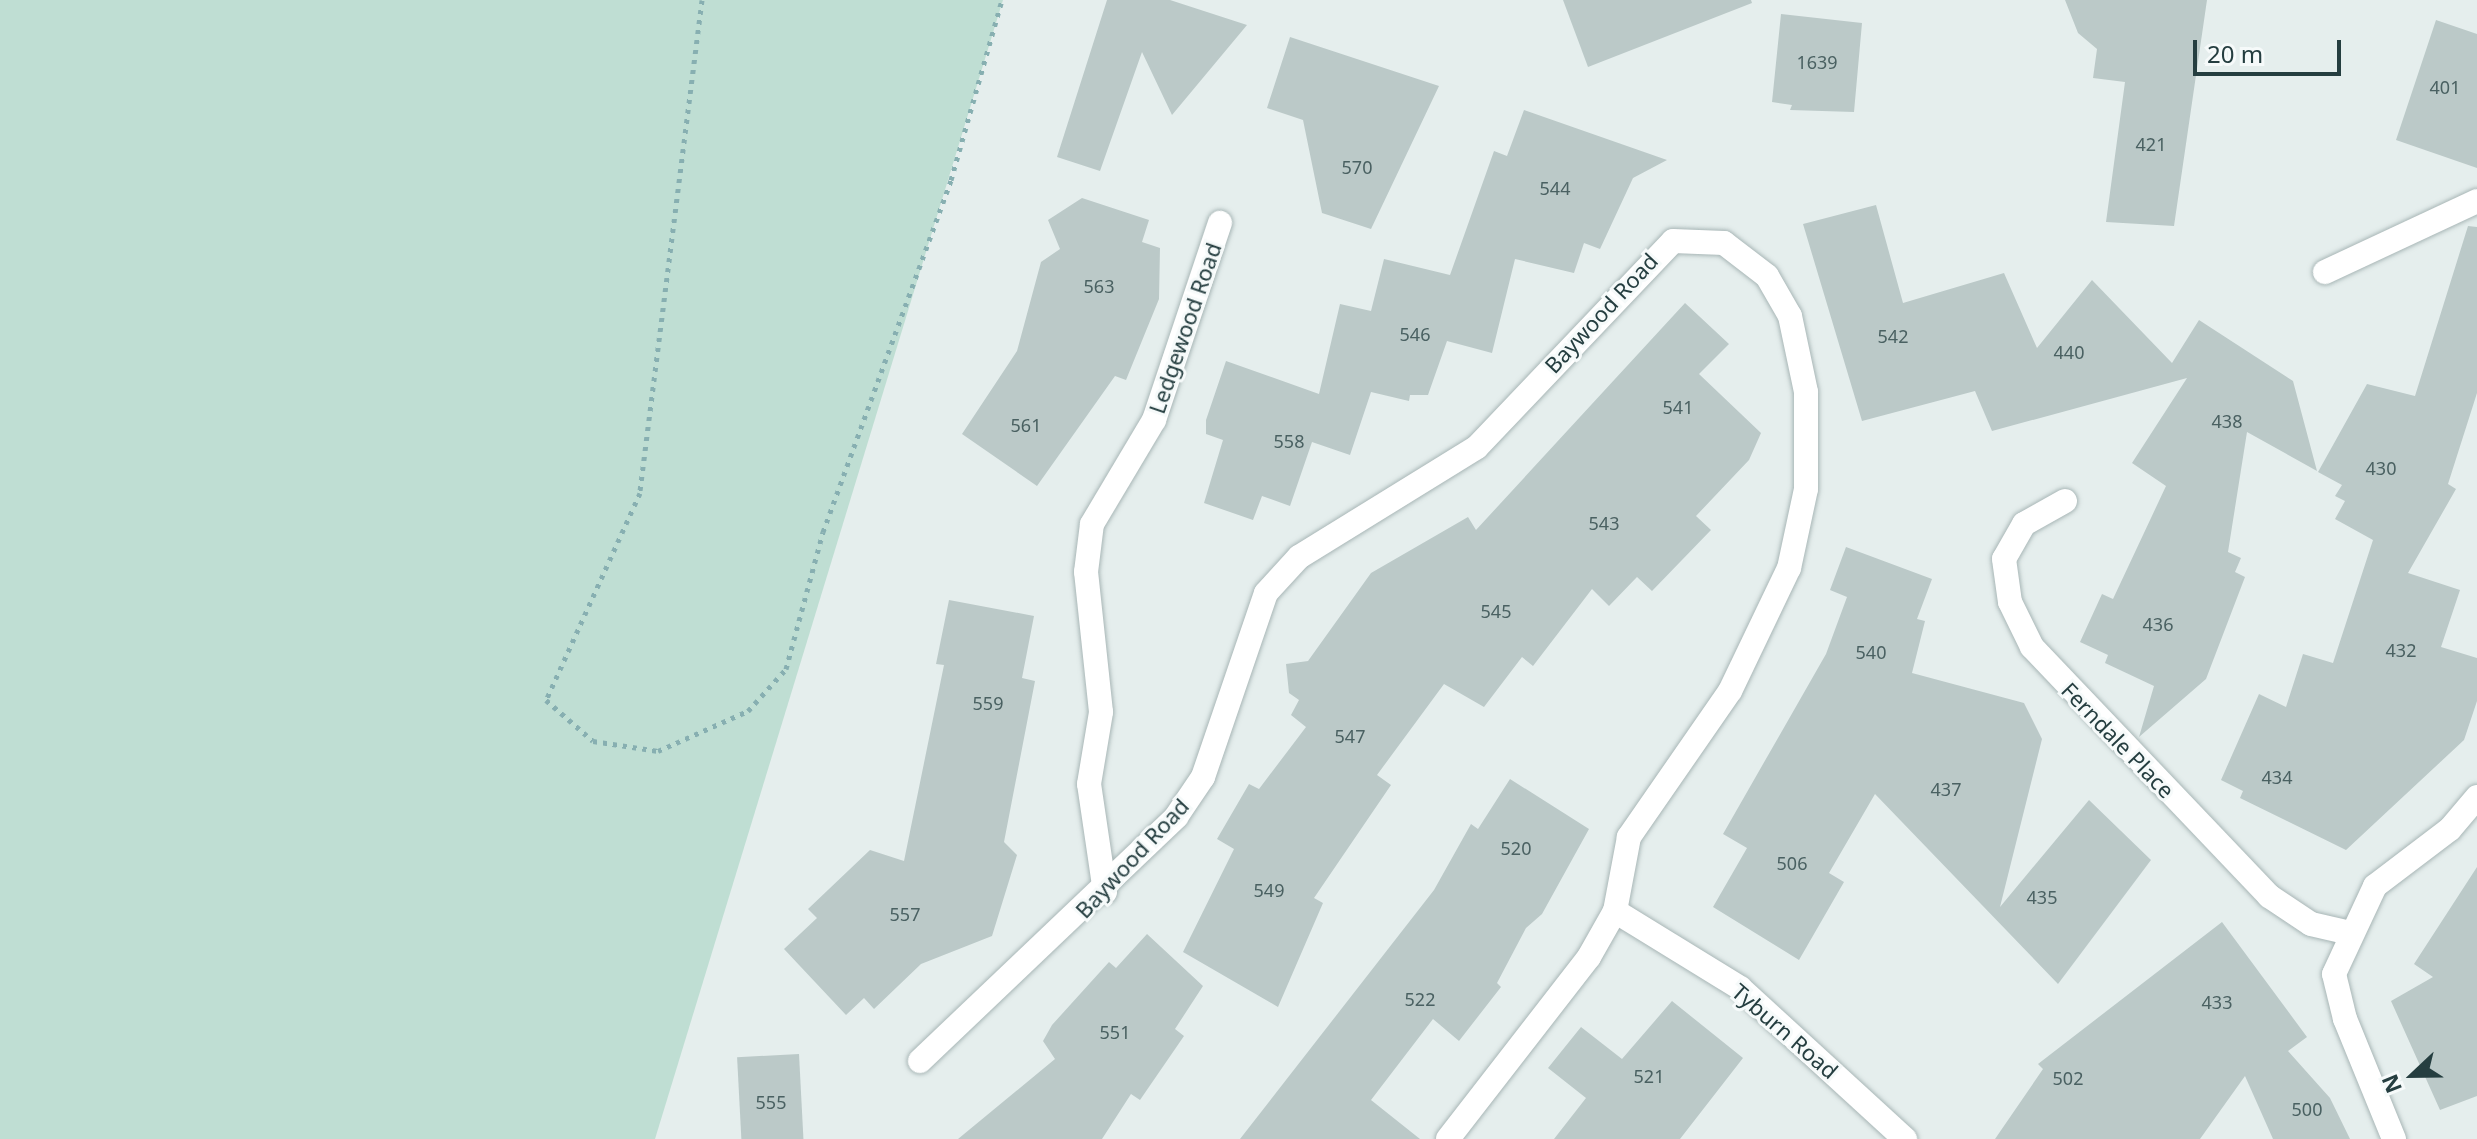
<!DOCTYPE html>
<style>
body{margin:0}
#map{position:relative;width:2477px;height:1139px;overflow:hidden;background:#e5eeed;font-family:"Noto Sans",sans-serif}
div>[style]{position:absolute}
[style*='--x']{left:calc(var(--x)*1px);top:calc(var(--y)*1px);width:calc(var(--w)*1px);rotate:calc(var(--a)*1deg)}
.green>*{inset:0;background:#bfded3}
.building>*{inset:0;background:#bbc9c8;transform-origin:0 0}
.path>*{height:5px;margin-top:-2.5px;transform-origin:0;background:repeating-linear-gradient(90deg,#87afb1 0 4px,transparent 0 10px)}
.roads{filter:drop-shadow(0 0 2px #a8b6b6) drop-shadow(0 0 2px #a8b6b6)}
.minor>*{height:24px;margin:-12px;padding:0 12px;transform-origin:12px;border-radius:12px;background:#fff}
span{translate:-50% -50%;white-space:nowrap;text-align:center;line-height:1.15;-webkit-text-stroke:6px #f6fafa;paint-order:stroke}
.number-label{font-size:18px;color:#4a6162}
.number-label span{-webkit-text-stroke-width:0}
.street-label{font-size:22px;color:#253e40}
.north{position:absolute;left:2373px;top:1035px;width:80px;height:80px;-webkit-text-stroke:6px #f6fafa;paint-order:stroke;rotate:248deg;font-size:22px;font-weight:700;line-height:32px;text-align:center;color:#253e40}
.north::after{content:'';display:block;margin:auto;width:28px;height:36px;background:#253e40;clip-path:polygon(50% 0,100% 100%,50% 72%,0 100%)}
.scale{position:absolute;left:2193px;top:40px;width:148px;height:36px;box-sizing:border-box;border:4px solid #253e40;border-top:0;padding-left:10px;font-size:24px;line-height:28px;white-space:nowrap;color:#253e40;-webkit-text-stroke:6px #f6fafa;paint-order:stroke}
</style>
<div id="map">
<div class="green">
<i style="clip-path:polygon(0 0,1003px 0,655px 1139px,0 1139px)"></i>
</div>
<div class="building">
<i style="clip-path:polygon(1107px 0,1170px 0,1247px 25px,1172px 115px,1142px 52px,1100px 171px,1057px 157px)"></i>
<i style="clip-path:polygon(1563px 0,1751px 0,1752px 3px,1588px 67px)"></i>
<i style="clip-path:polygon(2065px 0,2207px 0,2174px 226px,2106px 222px,2125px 82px,2093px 78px,2097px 49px,2078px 33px)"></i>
<i style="clip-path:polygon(1781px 14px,1862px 23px,1854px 112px,1790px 110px,1792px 105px,1772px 102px)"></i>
<i style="clip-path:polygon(2436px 20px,2477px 34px,2477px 168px,2396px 140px)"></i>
<i style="clip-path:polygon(1290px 37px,1439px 86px,1371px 229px,1322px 213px,1303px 120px,1267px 108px)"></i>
<i style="clip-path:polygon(1524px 110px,1667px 160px,1633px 178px,1600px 249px,1584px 243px,1574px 273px,1515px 259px,1492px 353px,1447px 341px,1428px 395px,1410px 395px,1409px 401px,1371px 392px,1350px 455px,1312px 442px,1290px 506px,1262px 496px,1253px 520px,1204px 503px,1223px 440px,1206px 434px,1206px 420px,1226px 361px,1319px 394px,1340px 304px,1371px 311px,1384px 259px,1450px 275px,1494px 151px,1507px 156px)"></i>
<i style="clip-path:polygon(1082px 198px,1149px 220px,1142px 242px,1160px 248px,1159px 299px,1126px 380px,1115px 376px,1037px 486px,962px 434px,1017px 351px,1041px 262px,1060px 249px,1048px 220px)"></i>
<i style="clip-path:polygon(1876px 205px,1903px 303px,2004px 273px,2037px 348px,2092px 280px,2172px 363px,2199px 320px,2293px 381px,2317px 471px,2247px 432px,2228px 552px,2241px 558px,2235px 572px,2245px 577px,2206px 679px,2139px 737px,2154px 686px,2105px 663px,2108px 655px,2080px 642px,2102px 594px,2113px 599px,2166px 486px,2132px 463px,2187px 378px,1992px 431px,1975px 391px,1862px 421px,1803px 224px)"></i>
<i style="clip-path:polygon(2468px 226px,2477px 227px,2477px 393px,2448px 484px,2456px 489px,2408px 573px,2460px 590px,2441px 647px,2477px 658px,2477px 701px,2464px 740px,2346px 850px,2240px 798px,2243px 791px,2221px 780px,2259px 694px,2286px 707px,2303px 654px,2333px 663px,2373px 540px,2335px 519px,2345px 501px,2335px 496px,2342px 485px,2318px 472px,2367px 384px,2415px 396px)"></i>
<i style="clip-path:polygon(1685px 303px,1729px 344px,1699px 374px,1761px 433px,1749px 460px,1696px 516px,1711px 530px,1652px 591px,1637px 577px,1609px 606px,1592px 589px,1533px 666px,1522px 657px,1484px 707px,1444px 684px,1377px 775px,1391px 785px,1314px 898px,1323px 903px,1278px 1007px,1183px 952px,1234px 849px,1217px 839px,1249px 784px,1259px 789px,1306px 727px,1291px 715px,1299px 700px,1289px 693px,1286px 664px,1308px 661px,1371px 573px,1468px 517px,1476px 530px)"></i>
<i style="clip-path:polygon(1846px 547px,1932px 579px,1917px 619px,1925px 621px,1912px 673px,2024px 703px,2042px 739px,2000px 907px,2089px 800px,2151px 860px,2058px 984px,1875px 794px,1829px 873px,1844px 882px,1799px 960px,1713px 907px,1747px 848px,1723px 834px,1826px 654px,1847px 597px,1830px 590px)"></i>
<i style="clip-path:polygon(949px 600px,1034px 616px,1022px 678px,1035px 681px,1004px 842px,1017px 855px,992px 936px,921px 964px,874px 1009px,864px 998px,846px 1015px,784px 949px,817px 918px,808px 909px,870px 850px,904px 861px,944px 665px,936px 664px)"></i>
<i style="clip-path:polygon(1510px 779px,1589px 829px,1542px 914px,1526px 928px,1497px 983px,1501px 987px,1459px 1041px,1433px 1019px,1371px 1100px,1420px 1139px,1240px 1139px,1434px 890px,1471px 824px,1478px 829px)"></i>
<i style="clip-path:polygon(2477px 867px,2477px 1096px,2440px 1110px,2391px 1001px,2433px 977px,2414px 964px)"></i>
<i style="clip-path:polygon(2222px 922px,2307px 1037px,2288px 1051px,2330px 1098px,2350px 1139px,2273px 1139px,2245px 1076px,2200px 1139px,1995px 1139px,2043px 1069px,2038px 1064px)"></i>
<i style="clip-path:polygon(1147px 934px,1203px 986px,1175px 1029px,1184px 1036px,1140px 1100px,1131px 1094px,1102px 1139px,958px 1139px,1055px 1059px,1043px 1041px,1052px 1025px,1109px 962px,1116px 968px)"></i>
<i style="clip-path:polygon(1672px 1001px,1743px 1058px,1680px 1139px,1554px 1139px,1586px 1098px,1548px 1068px,1581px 1027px,1622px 1059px)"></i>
<i style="left:799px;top:1054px;width:85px;height:62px;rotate:87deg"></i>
</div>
<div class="path">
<i style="--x:702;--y:0;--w:497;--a:97.2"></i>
<i style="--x:640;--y:493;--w:227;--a:114.4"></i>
<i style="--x:546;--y:700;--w:62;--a:41.1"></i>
<i style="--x:593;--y:741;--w:66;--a:8.7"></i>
<i style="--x:658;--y:751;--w:98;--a:-24"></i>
<i style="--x:748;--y:711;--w:57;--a:-47.9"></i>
<i style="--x:786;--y:669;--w:142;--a:-74.9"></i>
<i style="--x:823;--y:532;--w:375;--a:-70"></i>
<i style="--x:951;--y:180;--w:187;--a:-74.2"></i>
</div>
<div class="roads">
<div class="minor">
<i style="--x:2325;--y:272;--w:168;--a:-25"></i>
<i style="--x:2065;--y:501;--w:47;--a:150.7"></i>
<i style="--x:2024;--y:524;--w:40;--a:119.7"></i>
<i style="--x:2004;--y:559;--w:43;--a:82.1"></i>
<i style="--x:2010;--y:602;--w:50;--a:63.9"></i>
<i style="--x:2032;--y:647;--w:344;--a:46.4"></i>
<i style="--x:2269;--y:896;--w:50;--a:33.7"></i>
<i style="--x:2311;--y:924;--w:39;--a:13"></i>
<i style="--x:1105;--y:892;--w:109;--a:-98.4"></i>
<i style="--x:1089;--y:784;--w:73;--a:-80.5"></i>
<i style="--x:1101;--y:712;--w:141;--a:-96.1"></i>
<i style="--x:1086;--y:572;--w:48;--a:-82.9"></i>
<i style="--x:1092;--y:524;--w:121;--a:-59.2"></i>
<i style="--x:1154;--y:420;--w:208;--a:-71.5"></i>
<i style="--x:1615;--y:911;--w:147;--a:31.6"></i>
<i style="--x:1740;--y:988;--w:224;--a:42.5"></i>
<i style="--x:920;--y:1061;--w:354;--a:-43.6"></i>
<i style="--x:1176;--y:817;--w:48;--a:-56"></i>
<i style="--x:1203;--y:777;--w:194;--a:-71.1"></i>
<i style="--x:1266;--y:593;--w:49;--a:-47.5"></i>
<i style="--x:1299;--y:557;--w:209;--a:-31.7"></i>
<i style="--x:1477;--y:447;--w:284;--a:-46.4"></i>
<i style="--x:1673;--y:241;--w:51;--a:2.2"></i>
<i style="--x:1724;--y:243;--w:54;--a:37.5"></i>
<i style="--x:1767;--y:276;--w:46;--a:60.1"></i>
<i style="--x:1790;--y:316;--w:78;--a:78.1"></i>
<i style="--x:1806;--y:392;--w:97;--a:90"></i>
<i style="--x:1806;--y:489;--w:81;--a:102.1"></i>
<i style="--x:1789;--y:568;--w:136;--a:115.6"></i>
<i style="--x:1730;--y:691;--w:178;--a:124.7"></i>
<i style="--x:1629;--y:837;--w:75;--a:100.7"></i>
<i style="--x:1615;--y:911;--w:53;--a:119.5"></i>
<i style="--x:1589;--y:957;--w:230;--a:127.8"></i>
<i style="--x:2394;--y:1139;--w:130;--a:-112.2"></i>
<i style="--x:2345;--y:1019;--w:46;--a:-103.7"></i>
<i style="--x:2334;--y:974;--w:97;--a:-65"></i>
<i style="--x:2375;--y:886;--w:94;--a:-37.2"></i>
<i style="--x:2450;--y:829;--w:42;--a:-49.8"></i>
</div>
</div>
<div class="number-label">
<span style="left:1817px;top:62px">1639</span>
<span style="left:2445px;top:87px">401</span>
<span style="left:2151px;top:144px">421</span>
<span style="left:1357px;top:167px">570</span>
<span style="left:1555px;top:188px">544</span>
<span style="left:1099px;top:286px">563</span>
<span style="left:1415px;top:334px">546</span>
<span style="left:1893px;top:336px">542</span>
<span style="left:2069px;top:352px">440</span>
<span style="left:1678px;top:407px">541</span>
<span style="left:2227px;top:421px">438</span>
<span style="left:1026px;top:425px">561</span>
<span style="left:1289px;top:441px">558</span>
<span style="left:2381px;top:468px">430</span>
<span style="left:1604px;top:523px">543</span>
<span style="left:1496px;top:611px">545</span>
<span style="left:2158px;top:624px">436</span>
<span style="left:2401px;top:650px">432</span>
<span style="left:1871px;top:652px">540</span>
<span style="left:988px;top:703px">559</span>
<span style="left:1350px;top:736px">547</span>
<span style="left:2277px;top:777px">434</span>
<span style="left:1946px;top:789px">437</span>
<span style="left:1516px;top:848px">520</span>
<span style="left:1792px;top:863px">506</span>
<span style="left:1269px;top:890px">549</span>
<span style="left:2042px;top:897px">435</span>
<span style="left:905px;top:914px">557</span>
<span style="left:1420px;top:999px">522</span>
<span style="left:2217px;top:1002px">433</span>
<span style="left:1115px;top:1032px">551</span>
<span style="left:1649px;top:1076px">521</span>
<span style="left:2068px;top:1078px">502</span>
<span style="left:771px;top:1102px">555</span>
<span style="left:2307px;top:1109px">500</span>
</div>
<div class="street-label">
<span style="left:1601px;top:313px;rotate:-47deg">Baywood Road</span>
<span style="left:1185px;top:328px;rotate:-71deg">Ledgewood Road</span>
<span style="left:2118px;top:740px;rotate:46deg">Ferndale Place</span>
<span style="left:1132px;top:858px;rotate:-47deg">Baywood Road</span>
<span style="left:1785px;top:1031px;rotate:41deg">Tyburn Road</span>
</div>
<div class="north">N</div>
<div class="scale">20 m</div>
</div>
